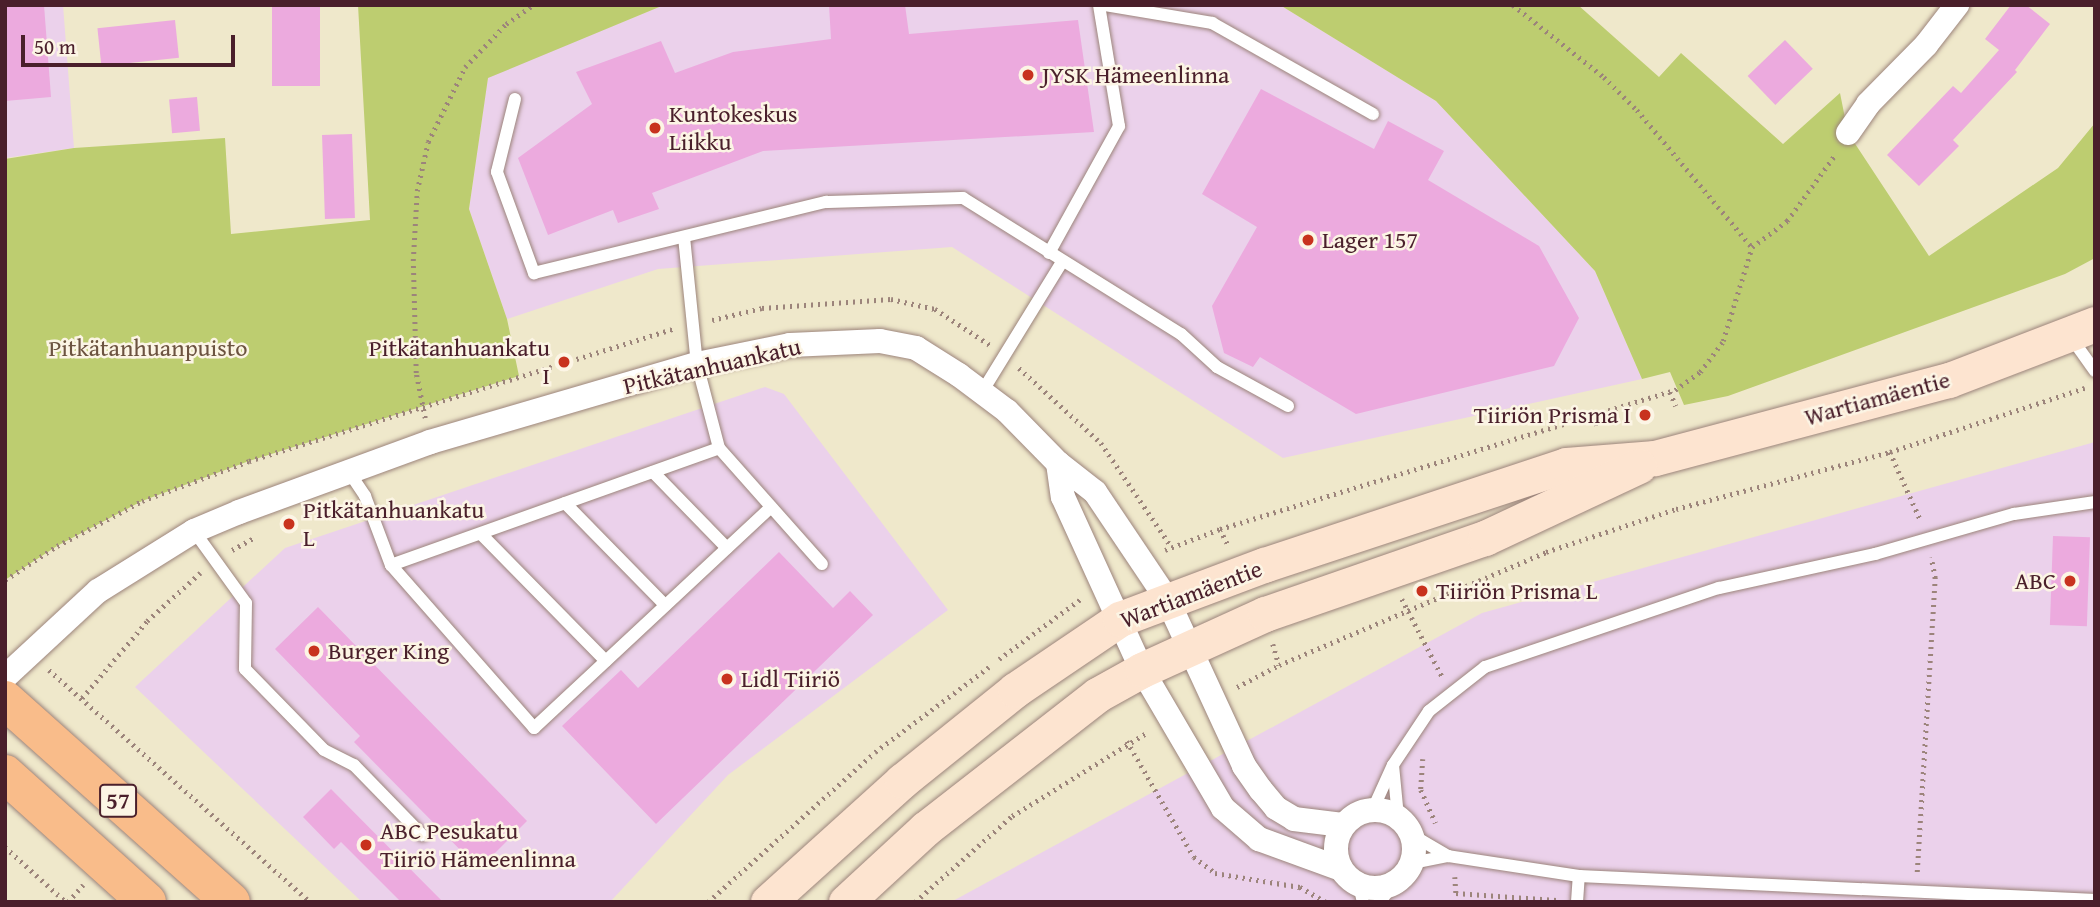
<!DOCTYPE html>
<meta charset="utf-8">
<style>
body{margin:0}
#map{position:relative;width:2100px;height:907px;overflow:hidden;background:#efe8cb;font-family:"Gentium Book Plus",serif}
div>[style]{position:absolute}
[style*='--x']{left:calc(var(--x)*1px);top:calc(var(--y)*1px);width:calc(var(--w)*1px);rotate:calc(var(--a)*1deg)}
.built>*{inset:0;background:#ebd1eb}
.green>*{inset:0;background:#bdcd70}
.building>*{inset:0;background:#ecaade;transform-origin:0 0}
.path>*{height:4.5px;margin-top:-2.25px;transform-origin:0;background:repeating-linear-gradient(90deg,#9c847b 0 2px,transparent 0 7px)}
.roads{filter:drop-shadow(0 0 2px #9c847b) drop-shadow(0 0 2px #9c847b)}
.lane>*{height:12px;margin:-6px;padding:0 6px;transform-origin:6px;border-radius:6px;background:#fff}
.street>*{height:24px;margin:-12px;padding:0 12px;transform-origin:12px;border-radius:12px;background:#fff}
.street>.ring{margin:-12px;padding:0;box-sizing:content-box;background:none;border:24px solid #fff;border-radius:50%}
.secondary>*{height:35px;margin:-17.5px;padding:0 17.5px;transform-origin:17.5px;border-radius:17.5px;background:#fde4d0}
.primary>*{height:38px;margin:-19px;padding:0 19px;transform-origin:19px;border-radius:19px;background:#f9bc8a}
.dots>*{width:19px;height:19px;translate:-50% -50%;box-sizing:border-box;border:4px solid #fcf5e5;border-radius:50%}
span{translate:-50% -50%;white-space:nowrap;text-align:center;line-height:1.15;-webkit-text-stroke:5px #fcf5e5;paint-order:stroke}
.shield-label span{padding:2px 5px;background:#fcf5e5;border:2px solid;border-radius:5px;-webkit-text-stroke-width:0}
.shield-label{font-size:23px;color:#4a1f2b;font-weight:700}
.poi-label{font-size:24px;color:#4a1f2b}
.left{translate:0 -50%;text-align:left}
.right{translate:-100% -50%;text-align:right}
.park-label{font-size:24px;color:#6c5340}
.street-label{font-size:24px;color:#4a1f2b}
.frame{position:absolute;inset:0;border:7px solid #4a1f2b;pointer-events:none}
.scale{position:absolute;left:21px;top:35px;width:214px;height:32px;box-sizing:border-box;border:4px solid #4a1f2b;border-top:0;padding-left:9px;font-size:21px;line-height:24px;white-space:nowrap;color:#4a1f2b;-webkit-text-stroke:5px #fcf5e5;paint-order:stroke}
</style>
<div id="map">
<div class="built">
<i style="clip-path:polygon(5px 5px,63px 5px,74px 148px,5px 158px)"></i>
<i style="clip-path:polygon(664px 5px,1280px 5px,1436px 101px,1595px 271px,1642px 379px,1283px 458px,952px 247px,658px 269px,507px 319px,469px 209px,488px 77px)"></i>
<i style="clip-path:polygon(765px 387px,784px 394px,948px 610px,728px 775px,610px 902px,362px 902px,135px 687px,285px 548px)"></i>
<i style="clip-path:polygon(2095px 442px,2095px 902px,951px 902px,1482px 613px)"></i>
</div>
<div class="green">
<i style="clip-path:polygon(358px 5px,664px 5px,488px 78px,469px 209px,507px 319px,519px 376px,249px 461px,142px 501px,57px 546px,5px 580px,5px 159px,74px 148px,225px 138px,231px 234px,370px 220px)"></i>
<i style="clip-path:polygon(1280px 5px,1578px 5px,1659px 77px,1681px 53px,1783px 144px,1840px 93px,1848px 133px,1929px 256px,2058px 168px,2095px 123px,2095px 258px,2065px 274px,1728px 396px,1684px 405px,1670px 372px,1642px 379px,1595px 271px,1436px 101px)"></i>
</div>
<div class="building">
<i style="clip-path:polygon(5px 5px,44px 5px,51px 97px,5px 101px)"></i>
<i style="left:272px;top:5px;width:48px;height:81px"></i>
<i style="clip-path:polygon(829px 5px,905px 5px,909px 34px,1078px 20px,1094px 132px,763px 151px,652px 193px,659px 209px,618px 223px,613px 210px,548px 235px,518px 158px,592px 104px,576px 72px,661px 41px,675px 73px,733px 52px,831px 39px)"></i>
<i style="clip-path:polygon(2011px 5px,2026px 5px,2050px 24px,2015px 70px,2017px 72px,1953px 140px,1959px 146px,1919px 186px,1887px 155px,1953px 86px,1961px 93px,1999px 50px,1985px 39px)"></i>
<i style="left:175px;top:20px;width:38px;height:78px;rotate:84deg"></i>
<i style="left:1785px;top:40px;width:40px;height:52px;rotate:46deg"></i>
<i style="clip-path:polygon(1261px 89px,1374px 149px,1388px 121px,1444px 151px,1428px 180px,1539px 246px,1579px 318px,1554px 366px,1356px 414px,1260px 357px,1253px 367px,1224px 353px,1212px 306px,1257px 227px,1202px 194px)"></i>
<i style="left:197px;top:97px;width:34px;height:28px;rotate:85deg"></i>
<i style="left:352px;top:134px;width:84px;height:30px;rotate:88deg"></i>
<i style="left:2053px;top:536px;width:37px;height:89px;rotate:2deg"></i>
<i style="clip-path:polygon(779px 552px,833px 608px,850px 591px,873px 615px,656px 824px,562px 726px,621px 670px,638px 688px)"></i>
<i style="clip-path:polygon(318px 607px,527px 821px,479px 869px,354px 742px,360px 736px,275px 649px)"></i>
<i style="clip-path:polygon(331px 789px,443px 902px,401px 902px,341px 842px,334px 849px,303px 817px)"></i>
</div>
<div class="path">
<i style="--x:1513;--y:5;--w:116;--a:38.4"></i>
<i style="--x:1604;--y:77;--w:47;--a:45"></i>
<i style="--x:1637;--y:110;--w:179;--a:50"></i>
<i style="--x:712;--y:320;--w:51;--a:-13.5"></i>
<i style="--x:762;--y:308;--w:129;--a:-4"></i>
<i style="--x:891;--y:299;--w:45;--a:12.8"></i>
<i style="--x:935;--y:309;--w:66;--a:33.2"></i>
<i style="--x:1019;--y:368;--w:111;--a:42.4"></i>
<i style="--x:1101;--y:443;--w:125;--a:55.8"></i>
<i style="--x:1670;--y:392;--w:15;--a:67"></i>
<i style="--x:1594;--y:417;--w:11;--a:68"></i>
<i style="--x:425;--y:418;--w:46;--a:-101.3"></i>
<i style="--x:416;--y:373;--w:112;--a:-91.5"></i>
<i style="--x:413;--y:261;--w:70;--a:-86.7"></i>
<i style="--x:417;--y:191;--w:50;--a:-77.3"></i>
<i style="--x:428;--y:142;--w:84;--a:-63.7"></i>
<i style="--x:465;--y:67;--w:59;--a:-46.4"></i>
<i style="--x:506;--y:24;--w:33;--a:-35"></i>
<i style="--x:1890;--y:452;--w:76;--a:65.8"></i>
<i style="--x:1220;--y:529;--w:20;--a:63"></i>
<i style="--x:232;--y:550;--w:26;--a:-29"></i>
<i style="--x:1165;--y:550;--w:59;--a:-20.9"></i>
<i style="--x:1220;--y:529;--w:476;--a:-17"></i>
<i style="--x:1675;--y:390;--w:31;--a:-36"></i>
<i style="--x:1700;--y:372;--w:39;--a:-53"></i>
<i style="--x:1723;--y:341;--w:98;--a:-72.9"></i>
<i style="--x:1752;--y:247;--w:44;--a:-36.6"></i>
<i style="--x:1787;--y:221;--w:82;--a:-54"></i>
<i style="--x:5;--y:580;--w:62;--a:-33.2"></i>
<i style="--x:57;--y:546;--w:96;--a:-27.9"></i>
<i style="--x:142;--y:501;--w:114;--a:-20.5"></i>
<i style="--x:249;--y:461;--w:444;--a:-17.3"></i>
<i style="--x:1402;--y:599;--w:89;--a:62.6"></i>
<i style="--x:1273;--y:644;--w:22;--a:74"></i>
<i style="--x:999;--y:659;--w:103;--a:-36.3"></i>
<i style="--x:49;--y:670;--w:349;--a:41.6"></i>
<i style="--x:1237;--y:687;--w:47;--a:-27.6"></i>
<i style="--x:1279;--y:665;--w:290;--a:-22.9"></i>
<i style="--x:1546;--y:552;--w:137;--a:-18.3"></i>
<i style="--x:1676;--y:509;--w:221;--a:-14.9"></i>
<i style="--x:1890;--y:452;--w:205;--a:-18.2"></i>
<i style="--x:82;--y:698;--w:101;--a:-49.8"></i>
<i style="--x:147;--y:621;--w:72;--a:-42.2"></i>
<i style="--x:1127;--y:741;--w:134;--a:60"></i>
<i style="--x:1194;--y:857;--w:26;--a:37"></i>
<i style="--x:1215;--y:873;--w:86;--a:9.4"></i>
<i style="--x:1300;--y:887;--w:30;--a:30"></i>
<i style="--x:1423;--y:759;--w:31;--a:94"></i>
<i style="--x:1421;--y:790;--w:36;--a:66"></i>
<i style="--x:5;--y:847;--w:82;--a:42"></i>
<i style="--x:1917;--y:872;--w:295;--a:-86.5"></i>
<i style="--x:1935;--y:578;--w:21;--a:-101"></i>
<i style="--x:1455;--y:877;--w:16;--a:86"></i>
<i style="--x:1456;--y:893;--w:101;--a:4"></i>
<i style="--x:68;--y:902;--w:23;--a:-49"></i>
<i style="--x:708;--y:902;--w:224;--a:-41.9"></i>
<i style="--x:875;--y:752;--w:142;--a:-36.7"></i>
<i style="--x:915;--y:902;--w:130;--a:-41.6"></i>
<i style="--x:1012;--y:816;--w:160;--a:-31.7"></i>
</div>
<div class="roads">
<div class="lane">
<i style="--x:1105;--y:5;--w:109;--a:9.5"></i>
<i style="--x:1212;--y:23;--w:185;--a:29.5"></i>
<i style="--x:515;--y:99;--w:75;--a:103.9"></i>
<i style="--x:497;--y:172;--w:108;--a:69.9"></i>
<i style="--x:534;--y:273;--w:301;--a:-13.7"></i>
<i style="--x:826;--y:202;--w:137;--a:-1.7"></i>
<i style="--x:963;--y:198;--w:257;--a:32"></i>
<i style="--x:1181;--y:334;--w:49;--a:42.5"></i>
<i style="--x:1217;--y:367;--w:81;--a:28.8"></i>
<i style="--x:684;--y:237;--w:128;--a:84.2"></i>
<i style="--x:697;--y:364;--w:87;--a:75.3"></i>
<i style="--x:1049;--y:253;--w:145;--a:-61.1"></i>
<i style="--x:1119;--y:126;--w:123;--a:-99.4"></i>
<i style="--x:2070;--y:336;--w:43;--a:54.5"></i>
<i style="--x:982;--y:392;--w:153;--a:-58.4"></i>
<i style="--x:349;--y:472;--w:29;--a:56"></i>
<i style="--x:365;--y:496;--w:74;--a:69.4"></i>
<i style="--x:391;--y:565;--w:217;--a:48.7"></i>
<i style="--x:534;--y:728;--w:324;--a:-43"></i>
<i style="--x:653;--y:472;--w:106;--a:45.8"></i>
<i style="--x:565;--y:503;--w:143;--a:45.6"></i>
<i style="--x:194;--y:531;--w:89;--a:54.2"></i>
<i style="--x:246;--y:603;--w:66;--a:90.9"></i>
<i style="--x:245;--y:669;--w:113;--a:45.7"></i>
<i style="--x:324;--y:750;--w:34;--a:27"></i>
<i style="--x:354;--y:765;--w:98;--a:45.8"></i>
<i style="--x:481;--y:534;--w:178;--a:45.5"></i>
<i style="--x:391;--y:565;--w:348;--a:-19.6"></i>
<i style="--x:719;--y:448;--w:155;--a:48.4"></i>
<i style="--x:1393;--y:765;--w:52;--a:84.5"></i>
<i style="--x:1373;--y:809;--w:48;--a:-65.6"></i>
<i style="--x:1393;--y:765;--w:65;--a:-56.3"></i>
<i style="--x:1429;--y:711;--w:71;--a:-38.2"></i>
<i style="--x:1485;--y:667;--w:247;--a:-18.7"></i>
<i style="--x:1719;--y:588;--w:160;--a:-12.3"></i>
<i style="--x:1875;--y:554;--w:145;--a:-16.1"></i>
<i style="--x:2014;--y:514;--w:82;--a:-8.4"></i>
<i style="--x:1412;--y:835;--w:42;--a:30.3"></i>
<i style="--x:1412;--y:863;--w:37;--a:-11"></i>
<i style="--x:1448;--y:856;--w:133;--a:8.7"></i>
<i style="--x:1579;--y:876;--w:517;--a:2.66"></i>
<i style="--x:1359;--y:885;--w:17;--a:77"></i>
<i style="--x:1380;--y:902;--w:22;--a:-54"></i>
<i style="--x:1577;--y:902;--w:26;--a:-86"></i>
</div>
<div class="street">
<i style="--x:1848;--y:133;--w:35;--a:-55"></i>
<i style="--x:1868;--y:104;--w:83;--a:-45.5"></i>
<i style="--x:1926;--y:45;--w:51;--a:-52.2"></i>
<i style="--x:1058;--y:463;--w:34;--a:82"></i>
<i style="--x:1063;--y:497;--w:190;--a:65.5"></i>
<i style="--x:1142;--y:670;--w:160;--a:59.6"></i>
<i style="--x:1223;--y:808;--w:48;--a:40.7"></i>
<i style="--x:1259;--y:839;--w:87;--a:20.1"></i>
<i style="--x:5;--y:677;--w:127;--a:-42.8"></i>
<i style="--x:98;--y:591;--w:113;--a:-32"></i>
<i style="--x:194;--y:531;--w:49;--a:-22.9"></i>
<i style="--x:239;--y:512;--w:203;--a:-20.1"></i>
<i style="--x:430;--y:442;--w:278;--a:-16.3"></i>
<i style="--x:697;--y:364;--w:95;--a:-11.5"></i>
<i style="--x:790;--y:345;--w:90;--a:-2.5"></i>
<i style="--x:880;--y:341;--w:37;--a:11"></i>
<i style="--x:916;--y:348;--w:51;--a:32.1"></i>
<i style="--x:959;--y:375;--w:60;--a:36.9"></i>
<i style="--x:1007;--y:411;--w:73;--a:45.6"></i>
<i style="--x:1058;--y:463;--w:47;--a:38.1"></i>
<i style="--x:1095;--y:492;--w:129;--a:56.1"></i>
<i style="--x:1167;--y:599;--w:184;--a:65.2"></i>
<i style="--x:1244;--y:766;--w:29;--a:55"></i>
<i style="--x:1261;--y:790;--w:23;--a:50"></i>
<i style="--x:1276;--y:808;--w:21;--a:31"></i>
<i style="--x:1294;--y:819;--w:49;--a:7"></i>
<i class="ring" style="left:1336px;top:810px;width:54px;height:54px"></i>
</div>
<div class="secondary">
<i style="--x:768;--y:902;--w:181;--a:-42.1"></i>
<i style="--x:902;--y:781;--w:145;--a:-38.8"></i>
<i style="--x:1015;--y:690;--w:127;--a:-34.1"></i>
<i style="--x:1120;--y:619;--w:154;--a:-20.6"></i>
<i style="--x:1264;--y:565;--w:318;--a:-18.3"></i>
<i style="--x:1566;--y:465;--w:89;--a:-4.5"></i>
<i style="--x:1655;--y:458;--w:304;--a:-14.9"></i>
<i style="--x:1949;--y:380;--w:156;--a:-21"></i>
<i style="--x:846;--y:902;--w:108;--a:-42.7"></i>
<i style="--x:925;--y:829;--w:218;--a:-37.9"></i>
<i style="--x:1097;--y:695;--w:51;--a:-29.1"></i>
<i style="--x:1142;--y:670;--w:135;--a:-24.5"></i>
<i style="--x:1265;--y:614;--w:233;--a:-19.1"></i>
<i style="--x:1485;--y:538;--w:170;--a:-25.1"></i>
</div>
<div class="primary">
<i style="--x:5;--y:700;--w:303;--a:41.8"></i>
<i style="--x:5;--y:774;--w:191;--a:42"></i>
</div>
</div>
<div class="dots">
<i style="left:1028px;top:75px;background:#c8321e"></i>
<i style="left:655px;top:128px;background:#c8321e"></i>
<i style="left:1308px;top:240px;background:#c8321e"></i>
<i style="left:564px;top:362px;background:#c8321e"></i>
<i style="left:1645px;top:415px;background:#c8321e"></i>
<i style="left:289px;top:524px;background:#c8321e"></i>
<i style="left:2070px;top:581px;background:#c8321e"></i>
<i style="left:1422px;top:591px;background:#c8321e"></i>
<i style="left:314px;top:651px;background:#c8321e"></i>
<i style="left:727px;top:679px;background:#c8321e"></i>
<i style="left:366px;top:845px;background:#c8321e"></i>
</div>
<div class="shield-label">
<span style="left:118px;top:801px">57</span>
</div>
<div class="poi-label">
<span class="left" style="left:1042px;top:75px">JYSK Hämeenlinna</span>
<span class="left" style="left:669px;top:128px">Kuntokeskus<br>Liikku</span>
<span class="left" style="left:1322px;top:240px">Lager 157</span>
<span class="right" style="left:550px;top:362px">Pitkätanhuankatu<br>I</span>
<span class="right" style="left:1631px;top:415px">Tiiriön Prisma I</span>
<span class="left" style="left:303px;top:524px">Pitkätanhuankatu<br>L</span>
<span class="right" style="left:2056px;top:581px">ABC</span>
<span class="left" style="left:1436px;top:591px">Tiiriön Prisma L</span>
<span class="left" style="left:328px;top:651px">Burger King</span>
<span class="left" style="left:741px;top:679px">Lidl Tiiriö</span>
<span class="left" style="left:380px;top:845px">ABC Pesukatu<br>Tiiriö Hämeenlinna</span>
</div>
<div class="park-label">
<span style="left:148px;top:348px">Pitkätanhuanpuisto</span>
</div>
<div class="street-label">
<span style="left:712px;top:366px;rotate:-13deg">Pitkätanhuankatu</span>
<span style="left:1877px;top:398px;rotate:-15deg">Wartiamäentie</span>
<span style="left:1191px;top:594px;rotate:-21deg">Wartiamäentie</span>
</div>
<div class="frame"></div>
<div class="scale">50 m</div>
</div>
